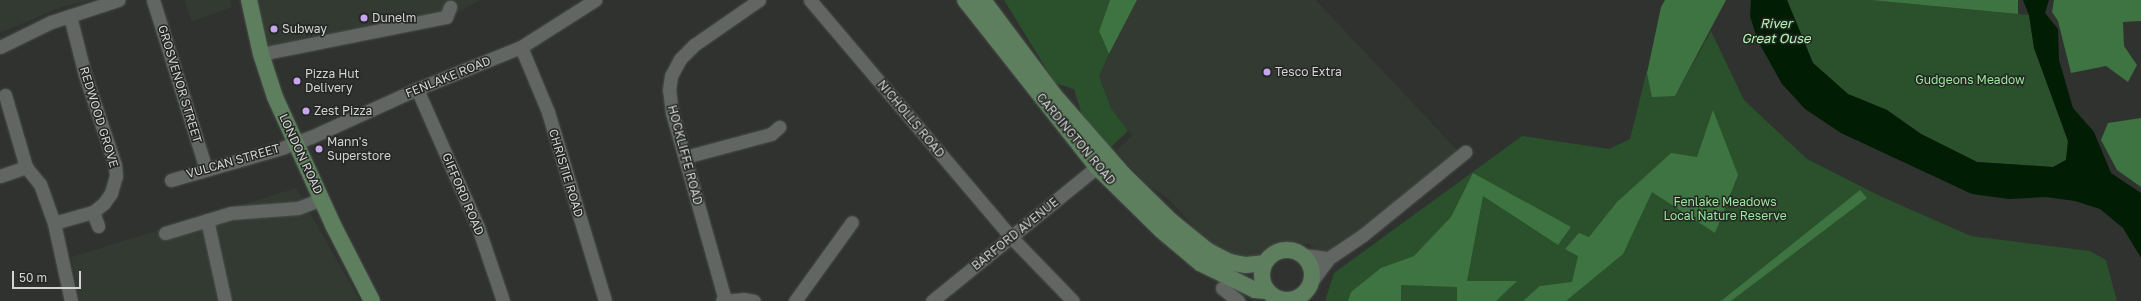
<!DOCTYPE html>
<style>
body{margin:0}
#map{position:relative;width:2141px;height:301px;overflow:hidden;background:#2f322f;font-family:"Golos Text",sans-serif}
div>[style]{position:absolute}
[style*='--x']{left:calc(var(--x)*1px);top:calc(var(--y)*1px);width:calc(var(--w)*1px);rotate:calc(var(--a)*1deg)}
.built>*{inset:0;background:#323a32}
.green>*{inset:0;background:#2a502c}
.forest>*{inset:0;background:#3d7441}
.water>*{inset:0;background:#011d04}
.roads{filter:drop-shadow(0 0 1px #4b4e4b) drop-shadow(0 0 1px #4b4e4b)}
.minor>*{height:13px;margin:-6.5px;padding:0 6.5px;transform-origin:6.5px;border-radius:6.5px;background:#626662}
.major>*{height:16px;margin:-8px;padding:0 8px;transform-origin:8px;border-radius:8px;background:#5d7f5e}
.major>.ring{margin:-8px;padding:0;box-sizing:content-box;background:none;border:16px solid #5d7f5e;border-radius:50%}
.dots>*{width:11px;height:11px;translate:-50% -50%;box-sizing:border-box;border:2px solid #252825;border-radius:50%}
span{translate:-50% -50%;white-space:nowrap;text-align:center;line-height:1.15;-webkit-text-stroke:3px #252825;paint-order:stroke}
.poi-label{font-size:12px;color:#d2d3d2}
.left{translate:0 -50%;text-align:left}
.street-label{font-size:12px;color:#d2d3d2}
.park-label{font-size:12px;color:#9ae89d}
.water-label{font-size:13px;color:#abfaae;font-style:italic}
.scale{position:absolute;left:12px;top:271px;width:69px;height:18px;box-sizing:border-box;border:2px solid #d2d3d2;border-top:0;padding-left:5px;font-size:12px;line-height:14px;white-space:nowrap;color:#d2d3d2;-webkit-text-stroke:3px #252825;paint-order:stroke}
</style>
<div id="map">
<div class="built">
<i style="clip-path:polygon(0 0,93px 0,61px 7px,0 33px)"></i>
<i style="clip-path:polygon(184px 0,230px 0,232px 7px,192px 22px)"></i>
<i style="clip-path:polygon(257px 0,480px 0,455px 14px,442px 12px,266px 47px)"></i>
<i style="clip-path:polygon(1137px 0,1316px 0,1458px 151px,1333px 251px,1317px 250px,1308px 244px,1270px 246px,1256px 257px,1248px 259px,1226px 253px,1204px 239px,1168px 198px,1145px 183px,1116px 151px,1132px 136px,1111px 108px,1099px 75px)"></i>
<i style="clip-path:polygon(296px 188px,360px 301px,80px 301px,71px 257px)"></i>
</div>
<div class="green">
<i style="clip-path:polygon(1004px 0,1110px 0,1099px 31px,1109px 54px,1099px 76px,1111px 108px,1128px 131px,1109px 149px,1082px 115px,1074px 89px,1055px 83px)"></i>
<i style="clip-path:polygon(1787px 0,1870px 0,2029px 15px,2034px 48px,2068px 141px,2066px 160px,2053px 167px,1977px 162px,1921px 134px,1887px 110px,1848px 94px,1813px 63px)"></i>
<i style="clip-path:polygon(1711px 31px,1744px 100px,1807px 159px,1880px 196px,1971px 236px,2090px 251px,2106px 260px,2117px 301px,1325px 301px,1334px 273px,1522px 136px,1609px 149px,1630px 139px,1647px 70px,1675px 96px)"></i>
</div>
<div class="forest">
<i style="clip-path:polygon(1110px 0,1137px 0,1109px 54px,1099px 31px)"></i>
<i style="clip-path:polygon(1665px 0,1726px 0,1675px 96px,1652px 97px,1647px 73px,1661px 7px)"></i>
<i style="clip-path:polygon(1870px 0,2018px 0,2018px 14px)"></i>
<i style="clip-path:polygon(2054px 0,2141px 0,2141px 21px,2123px 22px,2124px 46px,2137px 65px,2128px 82px,2106px 66px,2071px 73px,2058px 21px,2052px 12px)"></i>
<i style="clip-path:polygon(1713px 110px,1738px 175px,1715px 233px,1652px 192px,1623px 254px,1566px 301px,1523px 301px,1540px 286px,1572px 282px,1578px 256px,1565px 249px,1579px 233px,1589px 237px,1617px 202px,1671px 153px,1697px 157px)"></i>
<i style="clip-path:polygon(2141px 118px,2141px 187px,2117px 170px,2101px 140px,2108px 123px)"></i>
<i style="clip-path:polygon(1473px 173px,1571px 227px,1558px 245px,1483px 196px,1467px 281px,1517px 281px,1496px 301px,1457px 301px,1457px 287px,1401px 285px,1401px 301px,1348px 301px,1351px 292px,1381px 268px,1414px 256px,1451px 217px)"></i>
<i style="clip-path:polygon(1860px 190px,1867px 198px,1731px 301px,1721px 301px)"></i>
</div>
<div class="water">
<i style="clip-path:polygon(1751px 0,1787px 0,1813px 63px,1848px 94px,1887px 110px,1921px 134px,1977px 162px,2053px 167px,2066px 160px,2068px 141px,2034px 48px,2029px 15px,2023px 0,2049px 0,2045px 13px,2058px 29px,2059px 60px,2073px 108px,2094px 132px,2111px 173px,2141px 193px,2141px 258px,2123px 228px,2100px 209px,2075px 201px,2046px 197px,2009px 199px,1972px 194px,1841px 133px,1805px 109px,1782px 84px,1758px 41px,1750px 16px)"></i>
</div>
<div class="roads">
<div class="minor">
<i style="--x:153;--y:0;--w:177;--a:72.6"></i>
<i style="--x:810;--y:0;--w:311;--a:49.7"></i>
<i style="--x:1011;--y:237;--w:89;--a:45.9"></i>
<i style="--x:0;--y:47;--w:57;--a:-26.1"></i>
<i style="--x:51;--y:22;--w:71;--a:-18.2"></i>
<i style="--x:521;--y:47;--w:70;--a:67.4"></i>
<i style="--x:548;--y:112;--w:197;--a:73.2"></i>
<i style="--x:261;--y:54;--w:189;--a:-11.3"></i>
<i style="--x:446;--y:17;--w:11;--a:-68"></i>
<i style="--x:417;--y:89;--w:151;--a:66.2"></i>
<i style="--x:478;--y:227;--w:78;--a:71.3"></i>
<i style="--x:5;--y:95;--w:75;--a:73.7"></i>
<i style="--x:26;--y:167;--w:22;--a:51"></i>
<i style="--x:40;--y:184;--w:41;--a:70.3"></i>
<i style="--x:54;--y:223;--w:80;--a:77.7"></i>
<i style="--x:685;--y:157;--w:89;--a:-15"></i>
<i style="--x:771;--y:134;--w:11;--a:-41"></i>
<i style="--x:0;--y:176;--w:28;--a:-19"></i>
<i style="--x:171;--y:180;--w:116;--a:-16.1"></i>
<i style="--x:282;--y:148;--w:31;--a:-21"></i>
<i style="--x:311;--y:137;--w:116;--a:-24.4"></i>
<i style="--x:417;--y:89;--w:112;--a:-22"></i>
<i style="--x:521;--y:47;--w:88;--a:-32.4"></i>
<i style="--x:93;--y:212;--w:15;--a:70"></i>
<i style="--x:207;--y:220;--w:83;--a:77.5"></i>
<i style="--x:54;--y:223;--w:41;--a:-15.8"></i>
<i style="--x:93;--y:212;--w:14;--a:-39"></i>
<i style="--x:104;--y:203;--w:12;--a:-55"></i>
<i style="--x:111;--y:193;--w:18;--a:-74"></i>
<i style="--x:116;--y:176;--w:11;--a:-95"></i>
<i style="--x:115;--y:165;--w:95;--a:-108.4"></i>
<i style="--x:85;--y:75;--w:61;--a:-104.3"></i>
<i style="--x:165;--y:233;--w:69;--a:-16.9"></i>
<i style="--x:231;--y:213;--w:67;--a:-4.3"></i>
<i style="--x:298;--y:208;--w:26;--a:-21"></i>
<i style="--x:1303;--y:255;--w:26;--a:7"></i>
<i style="--x:1329;--y:258;--w:26;--a:127"></i>
<i style="--x:1329;--y:258;--w:41;--a:-34.1"></i>
<i style="--x:1363;--y:235;--w:132;--a:-39.1"></i>
<i style="--x:1222;--y:288;--w:21;--a:39"></i>
<i style="--x:725;--y:300;--w:194;--a:-105.8"></i>
<i style="--x:672;--y:113;--w:23;--a:-97"></i>
<i style="--x:669;--y:90;--w:14;--a:-82"></i>
<i style="--x:671;--y:76;--w:19;--a:-62"></i>
<i style="--x:680;--y:59;--w:20;--a:-45"></i>
<i style="--x:694;--y:45;--w:79;--a:-34.7"></i>
<i style="--x:722;--y:301;--w:21;--a:-5"></i>
<i style="--x:743;--y:299;--w:11;--a:10"></i>
<i style="--x:795;--y:301;--w:97;--a:-54.2"></i>
<i style="--x:932;--y:301;--w:213;--a:-39.1"></i>
</div>
<div class="major">
<i style="--x:249;--y:0;--w:55;--a:77.5"></i>
<i style="--x:261;--y:54;--w:45;--a:72"></i>
<i style="--x:275;--y:97;--w:141;--a:65.6"></i>
<i style="--x:333;--y:225;--w:85;--a:62.8"></i>
<i style="--x:965;--y:0;--w:213;--a:51.7"></i>
<i style="--x:1097;--y:167;--w:91;--a:44.6"></i>
<i style="--x:1162;--y:231;--w:50;--a:40.1"></i>
<i style="--x:1200;--y:263;--w:61;--a:26.1"></i>
<i style="--x:1255;--y:290;--w:12;--a:5"></i>
<i style="--x:983;--y:0;--w:119;--a:53.2"></i>
<i style="--x:1054;--y:95;--w:105;--a:48.9"></i>
<i style="--x:1123;--y:174;--w:67;--a:44.4"></i>
<i style="--x:1171;--y:221;--w:48;--a:39"></i>
<i style="--x:1208;--y:251;--w:25;--a:27"></i>
<i style="--x:1230;--y:262;--w:16;--a:11"></i>
<i style="--x:1246;--y:265;--w:18;--a:-6"></i>
<i class="ring" style="left:1262px;top:250px;width:34px;height:34px"></i>
</div>
</div>
<div class="dots">
<i style="left:364px;top:18px;background:#c7a6ef"></i>
<i style="left:274px;top:29px;background:#c7a6ef"></i>
<i style="left:1267px;top:72px;background:#c7a6ef"></i>
<i style="left:297px;top:81px;background:#c7a6ef"></i>
<i style="left:306px;top:111px;background:#c7a6ef"></i>
<i style="left:319px;top:149px;background:#c7a6ef"></i>
</div>
<div class="poi-label">
<span class="left" style="left:372px;top:18px">Dunelm</span>
<span class="left" style="left:282px;top:29px">Subway</span>
<span class="left" style="left:1275px;top:72px">Tesco Extra</span>
<span class="left" style="left:305px;top:81px">Pizza Hut<br>Delivery</span>
<span class="left" style="left:314px;top:111px">Zest Pizza</span>
<span class="left" style="left:327px;top:149px">Mann's<br>Superstore</span>
</div>
<div class="street-label">
<span style="left:448px;top:77px;rotate:-22deg">FENLAKE ROAD</span>
<span style="left:180px;top:84px;rotate:73deg">GROSVENOR STREET</span>
<span style="left:99px;top:117px;rotate:73deg">REDWOOD GROVE</span>
<span style="left:911px;top:119px;rotate:50deg">NICHOLLS ROAD</span>
<span style="left:1076px;top:139px;rotate:50deg">CARDINGTON ROAD</span>
<span style="left:301px;top:154px;rotate:65deg">LONDON ROAD</span>
<span style="left:685px;top:155px;rotate:75deg">HOCKLIFFE ROAD</span>
<span style="left:233px;top:161px;rotate:-16deg">VULCAN STREET</span>
<span style="left:566px;top:173px;rotate:73deg">CHRISTIE ROAD</span>
<span style="left:463px;top:194px;rotate:67deg">GIFFORD ROAD</span>
<span style="left:1015px;top:234px;rotate:-39deg">BARFORD AVENUE</span>
</div>
<div class="park-label">
<span style="left:1970px;top:80px">Gudgeons Meadow</span>
<span style="left:1725px;top:209px">Fenlake Meadows<br>Local Nature Reserve</span>
</div>
<div class="water-label">
<span style="left:1776px;top:31px">River<br>Great Ouse</span>
</div>
<div class="scale">50 m</div>
</div>
